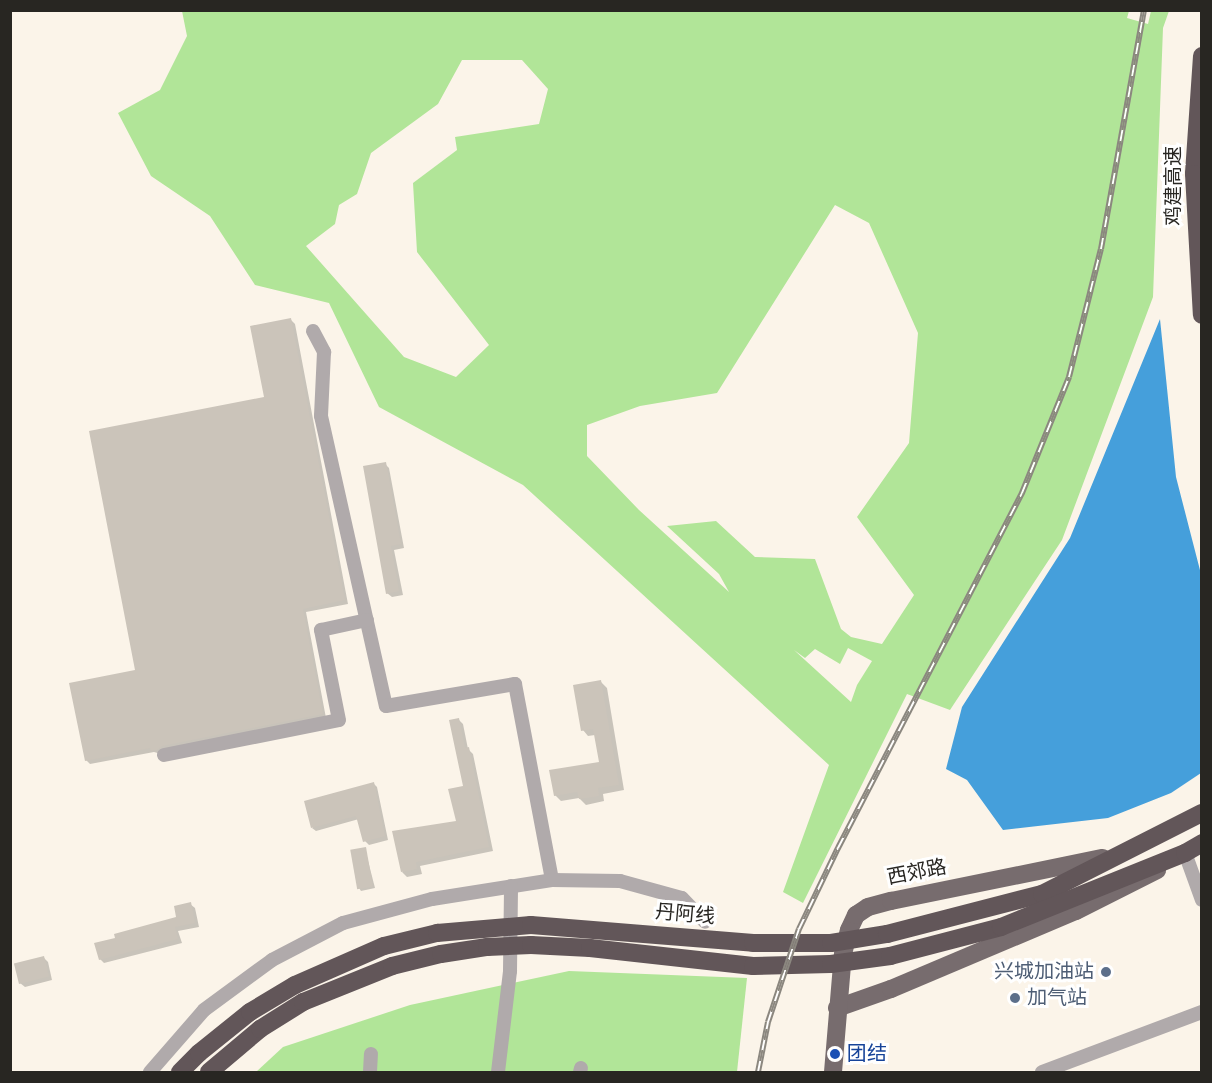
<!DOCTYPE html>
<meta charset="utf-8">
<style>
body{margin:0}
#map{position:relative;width:1212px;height:1083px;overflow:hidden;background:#fbf4e9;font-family:"Sofia Sans Condensed","Noto Sans SC",sans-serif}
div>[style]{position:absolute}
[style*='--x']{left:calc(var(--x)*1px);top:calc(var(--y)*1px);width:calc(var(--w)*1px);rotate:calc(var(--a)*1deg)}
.green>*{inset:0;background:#b1e598}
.water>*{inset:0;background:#459fdb}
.shadow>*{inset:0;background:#0003}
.building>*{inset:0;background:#cbc4ba;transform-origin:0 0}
.minor>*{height:14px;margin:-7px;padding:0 7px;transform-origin:7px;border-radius:7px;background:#b0aaab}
.major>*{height:18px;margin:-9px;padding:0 9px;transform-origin:9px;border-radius:9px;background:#776c6e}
.highway>*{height:18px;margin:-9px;padding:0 9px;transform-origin:9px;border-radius:9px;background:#625659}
.rail>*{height:6px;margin-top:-3px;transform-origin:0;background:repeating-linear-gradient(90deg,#fff 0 11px,#8b877f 0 22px);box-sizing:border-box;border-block:2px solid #8b877f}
.dots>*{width:16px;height:16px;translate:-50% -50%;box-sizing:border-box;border:3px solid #fff;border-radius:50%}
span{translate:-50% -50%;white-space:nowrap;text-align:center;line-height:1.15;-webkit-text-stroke:6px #fff;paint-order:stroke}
.street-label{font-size:20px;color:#282622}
.service-label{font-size:20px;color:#4e5e75}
.right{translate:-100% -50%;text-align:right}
.left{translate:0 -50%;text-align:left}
.transit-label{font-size:20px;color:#164399}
.frame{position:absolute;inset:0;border:12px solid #282622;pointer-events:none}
</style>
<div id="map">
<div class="green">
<i style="clip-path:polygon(evenodd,1129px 11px,1127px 18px,1148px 24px,1151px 11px,1169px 11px,1163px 28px,1153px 297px,1062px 540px,950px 710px,907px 694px,803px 903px,783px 892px,829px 765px,523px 485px,379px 407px,329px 303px,255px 285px,210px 216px,151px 176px,118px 113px,160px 90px,187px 36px,182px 11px,1129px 11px,462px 60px,522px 60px,548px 89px,539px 124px,455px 137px,457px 150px,413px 183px,417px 252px,489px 345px,456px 377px,404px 357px,306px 246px,335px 224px,339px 205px,357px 194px,371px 153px,438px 104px,462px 60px,1129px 11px,835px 205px,869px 223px,918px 333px,909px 443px,857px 517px,914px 595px,882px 644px,851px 637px,841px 629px,815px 559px,755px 557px,716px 521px,667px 526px,719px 574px,729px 592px,639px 510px,587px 456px,587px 425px,640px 406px,717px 393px,835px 205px,1129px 11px,848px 648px,872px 661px,857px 685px,851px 702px,794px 650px,805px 658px,815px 649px,840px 664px,848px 648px)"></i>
<i style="clip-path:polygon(569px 971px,747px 978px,737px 1072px,256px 1072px,283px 1047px,410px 1005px)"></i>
</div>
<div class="water">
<i style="clip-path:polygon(1160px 319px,1176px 477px,1201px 574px,1201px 773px,1171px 793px,1108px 818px,1003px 830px,967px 780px,946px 769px,962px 707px,1070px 538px)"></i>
</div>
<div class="shadow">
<i style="clip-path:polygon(291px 320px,295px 324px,348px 604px,306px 612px,326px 718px,161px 754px,154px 752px,90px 764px,86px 760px,137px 671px,265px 398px)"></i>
<i style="clip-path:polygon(385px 464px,389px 468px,404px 548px,394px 550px,403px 595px,392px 597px,387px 593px)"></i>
<i style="clip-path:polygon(601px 682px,607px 688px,624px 790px,603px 794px,604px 801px,586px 805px,579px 798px,561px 801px,555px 795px,600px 763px,595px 735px,588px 736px,583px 730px)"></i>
<i style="clip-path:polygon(458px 719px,463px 724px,468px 749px,473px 754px,493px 851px,420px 866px,422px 874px,407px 877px,402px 872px,457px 822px,464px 787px)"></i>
<i style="clip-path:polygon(373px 783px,377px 787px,388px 840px,369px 845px,365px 841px,359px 819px,316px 831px,312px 828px)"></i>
<i style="clip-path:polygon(365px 849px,375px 888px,361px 891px,359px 888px)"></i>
<i style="clip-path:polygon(190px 904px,195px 908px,199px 927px,178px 931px,182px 943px,104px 963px,100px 959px,117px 939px,178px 918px)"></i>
<i style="clip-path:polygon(44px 958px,48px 962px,52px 980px,25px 987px,20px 983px)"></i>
</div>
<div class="building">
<i style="clip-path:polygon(291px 318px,345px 600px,303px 609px,323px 714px,162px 746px,157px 750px,151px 751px,150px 748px,85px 761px,69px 683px,135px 670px,89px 431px,264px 397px,250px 326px)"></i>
<i style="clip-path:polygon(386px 462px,401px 544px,391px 546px,399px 591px,386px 594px,363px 466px)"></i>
<i style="clip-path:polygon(601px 680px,619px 785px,598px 788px,599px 796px,579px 799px,577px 792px,554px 796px,549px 770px,599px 762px,593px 729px,581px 731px,573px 685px)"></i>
<i style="clip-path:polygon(459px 718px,465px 748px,469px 747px,489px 847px,416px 862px,417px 869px,401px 872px,392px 831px,456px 821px,448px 789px,463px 786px,449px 720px)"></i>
<i style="clip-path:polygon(374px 782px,385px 836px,363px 842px,356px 816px,311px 828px,304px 801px)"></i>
<i style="left:366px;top:847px;width:40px;height:16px;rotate:80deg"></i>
<i style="clip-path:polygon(191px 902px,195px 923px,175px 927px,178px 939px,99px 960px,94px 943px,115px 938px,114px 934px,176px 917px,174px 906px)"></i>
<i style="left:44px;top:956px;width:21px;height:31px;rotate:76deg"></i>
</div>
<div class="minor">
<i style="--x:313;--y:331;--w:24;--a:62"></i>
<i style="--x:324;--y:352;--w:64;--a:92.7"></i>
<i style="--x:321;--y:416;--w:297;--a:77.4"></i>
<i style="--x:386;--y:706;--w:131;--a:-9.7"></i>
<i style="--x:515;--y:684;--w:199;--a:79.3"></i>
<i style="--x:164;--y:755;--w:178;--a:-11.3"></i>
<i style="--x:339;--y:720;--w:92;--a:-101.3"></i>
<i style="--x:321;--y:630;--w:47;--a:-12.3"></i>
<i style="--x:1185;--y:853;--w:50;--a:70.1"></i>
<i style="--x:150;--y:1072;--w:82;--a:-48.9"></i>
<i style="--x:204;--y:1010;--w:84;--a:-36.3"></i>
<i style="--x:272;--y:960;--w:80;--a:-27.5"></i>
<i style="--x:343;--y:923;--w:92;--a:-15.1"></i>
<i style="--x:432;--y:899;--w:121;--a:-9"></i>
<i style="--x:552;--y:880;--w:68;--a:0.8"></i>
<i style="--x:620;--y:881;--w:64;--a:15.3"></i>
<i style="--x:682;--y:898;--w:33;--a:46"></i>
<i style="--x:370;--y:1072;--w:18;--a:-87"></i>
<i style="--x:498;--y:1072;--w:102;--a:-83.2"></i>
<i style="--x:510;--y:971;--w:85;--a:-89.3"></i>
<i style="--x:580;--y:1072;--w:4;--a:-76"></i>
<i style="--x:1042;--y:1072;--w:171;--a:-20.6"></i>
</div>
<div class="major">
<i style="--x:837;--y:1008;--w:57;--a:-19.4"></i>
<i style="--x:891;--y:989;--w:201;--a:-22.9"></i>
<i style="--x:1076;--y:911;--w:91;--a:-26.8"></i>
<i style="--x:833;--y:1072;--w:118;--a:-85.2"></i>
<i style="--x:843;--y:954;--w:25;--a:-76"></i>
<i style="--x:849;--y:930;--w:17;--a:-65"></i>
<i style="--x:856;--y:915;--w:14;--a:-34"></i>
<i style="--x:868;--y:907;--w:24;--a:-15"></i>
<i style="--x:891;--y:901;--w:216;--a:-11.5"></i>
</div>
<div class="highway">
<i style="--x:1202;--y:56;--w:118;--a:93.9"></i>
<i style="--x:1194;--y:174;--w:141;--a:86.8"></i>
<i style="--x:180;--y:1072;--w:27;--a:-45"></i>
<i style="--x:199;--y:1053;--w:65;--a:-38.8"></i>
<i style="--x:250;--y:1012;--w:52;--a:-31"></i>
<i style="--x:295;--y:985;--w:97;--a:-23.7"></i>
<i style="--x:384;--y:946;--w:55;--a:-13.8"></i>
<i style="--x:437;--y:933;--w:94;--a:-4.9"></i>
<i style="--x:531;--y:925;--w:223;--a:4.6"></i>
<i style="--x:753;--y:943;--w:78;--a:0"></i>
<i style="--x:831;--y:943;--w:57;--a:-9.1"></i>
<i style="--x:887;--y:934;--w:160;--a:-14.5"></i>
<i style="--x:1042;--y:894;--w:179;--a:-26.9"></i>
<i style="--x:209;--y:1072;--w:67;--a:-40.1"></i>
<i style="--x:260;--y:1029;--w:51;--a:-32.1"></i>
<i style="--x:303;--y:1002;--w:96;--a:-22"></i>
<i style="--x:392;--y:966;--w:50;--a:-13.8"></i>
<i style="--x:441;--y:954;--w:47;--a:-8.7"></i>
<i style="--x:487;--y:947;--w:44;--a:-2.6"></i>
<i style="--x:531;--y:945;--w:59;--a:2.9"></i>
<i style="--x:590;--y:948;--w:164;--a:6.3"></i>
<i style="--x:753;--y:966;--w:78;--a:-1.5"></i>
<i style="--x:831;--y:964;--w:60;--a:-7.7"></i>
<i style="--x:890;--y:956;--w:115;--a:-14.6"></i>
<i style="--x:1001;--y:927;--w:198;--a:-21.9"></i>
<i style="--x:1185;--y:853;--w:20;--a:-30"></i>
</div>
<div class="rail">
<i style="--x:758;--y:1072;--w:51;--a:-78.7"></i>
<i style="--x:768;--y:1022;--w:98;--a:-71.6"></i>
<i style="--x:799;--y:929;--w:90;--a:-64.3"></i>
<i style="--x:838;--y:848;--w:400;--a:-62.6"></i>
<i style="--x:1022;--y:493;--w:125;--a:-67.9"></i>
<i style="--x:1069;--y:377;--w:132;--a:-76"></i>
<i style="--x:1101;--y:249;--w:243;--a:-79.8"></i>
</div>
<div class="dots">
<i style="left:1106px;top:972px;background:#5c6f8a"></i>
<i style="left:1015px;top:998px;background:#5c6f8a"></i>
<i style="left:835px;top:1054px;background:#1a4fb4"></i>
</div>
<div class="street-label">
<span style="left:1174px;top:186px;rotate:-90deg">鸡建高速</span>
<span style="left:917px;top:873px;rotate:-11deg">西郊路</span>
<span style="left:685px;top:915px;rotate:5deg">丹阿线</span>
</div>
<div class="service-label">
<span class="right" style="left:1094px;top:972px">兴城加油站</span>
<span class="left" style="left:1027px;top:998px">加气站</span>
</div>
<div class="transit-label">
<span class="left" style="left:847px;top:1054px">团结</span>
</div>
<div class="frame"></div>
</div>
